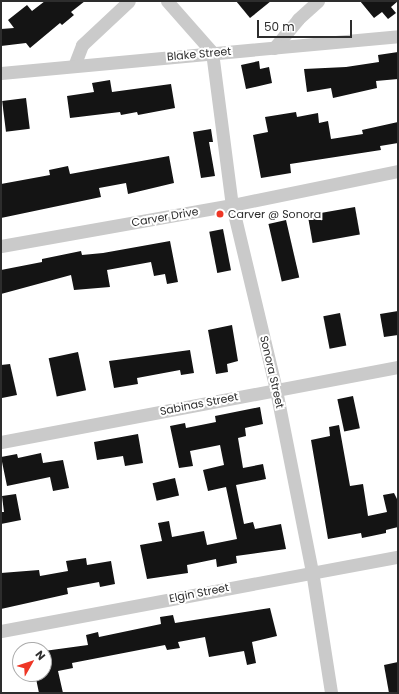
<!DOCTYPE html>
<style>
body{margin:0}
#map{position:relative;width:399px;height:694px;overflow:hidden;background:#fff;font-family:Poppins,sans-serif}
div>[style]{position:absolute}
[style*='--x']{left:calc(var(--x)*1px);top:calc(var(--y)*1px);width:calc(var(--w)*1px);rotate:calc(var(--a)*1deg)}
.building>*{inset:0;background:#141414;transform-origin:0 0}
.minor>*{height:13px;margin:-6.5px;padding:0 6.5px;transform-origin:6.5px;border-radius:6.5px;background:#cacaca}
.dots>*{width:11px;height:11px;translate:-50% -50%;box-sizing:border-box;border:2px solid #fff;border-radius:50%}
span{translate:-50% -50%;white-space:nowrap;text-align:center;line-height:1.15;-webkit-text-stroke:4px #fff;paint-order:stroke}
.street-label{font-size:11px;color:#2d2d2d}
.poi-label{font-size:11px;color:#2d2d2d}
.left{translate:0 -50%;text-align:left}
.frame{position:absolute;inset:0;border:2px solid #2d2d2d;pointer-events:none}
.north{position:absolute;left:12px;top:642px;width:40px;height:40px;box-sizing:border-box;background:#fff;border:1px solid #ababab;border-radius:50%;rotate:51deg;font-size:11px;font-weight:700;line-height:16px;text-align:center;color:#2d2d2d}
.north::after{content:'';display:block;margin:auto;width:14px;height:18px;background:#ee3625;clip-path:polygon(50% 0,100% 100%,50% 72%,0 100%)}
.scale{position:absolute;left:257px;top:20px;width:95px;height:18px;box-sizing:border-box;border:2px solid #2d2d2d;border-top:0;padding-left:5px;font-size:12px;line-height:14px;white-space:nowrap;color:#2d2d2d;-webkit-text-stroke:3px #fff;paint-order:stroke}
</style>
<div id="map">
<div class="building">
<i style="clip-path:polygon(45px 1px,85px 1px,71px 12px,74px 15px,62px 25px,60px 23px,30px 48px,26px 43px,1px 46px,1px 29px,14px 28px,8px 20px,27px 5px,32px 11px)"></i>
<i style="clip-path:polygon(236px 1px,271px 1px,250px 18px)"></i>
<i style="clip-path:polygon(360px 1px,398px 1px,391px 7px,396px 13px,388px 19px,382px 12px,374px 18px)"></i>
<i style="clip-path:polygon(398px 52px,398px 79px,376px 81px,377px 88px,333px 98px,331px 88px,307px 92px,304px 69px,346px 67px,379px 62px,378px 55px)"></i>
<i style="clip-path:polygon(259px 61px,260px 69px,269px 67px,272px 83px,246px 89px,241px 65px)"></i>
<i style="clip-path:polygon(110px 80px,112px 92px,171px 84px,175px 108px,138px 115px,137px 112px,121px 115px,120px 112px,70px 118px,67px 96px,94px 92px,92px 83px)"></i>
<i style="left:26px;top:98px;width:31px;height:24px;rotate:83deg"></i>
<i style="clip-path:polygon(296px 112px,297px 117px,318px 113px,319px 123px,328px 121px,331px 139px,363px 134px,362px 130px,398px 122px,398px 143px,380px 146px,381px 150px,290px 164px,291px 173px,261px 178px,253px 135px,268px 132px,265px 117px)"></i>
<i style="clip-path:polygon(211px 129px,213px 142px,209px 142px,215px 176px,201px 178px,193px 132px)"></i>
<i style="clip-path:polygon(169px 156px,174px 183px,128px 194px,126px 183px,99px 188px,101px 197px,1px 218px,1px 184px,50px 175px,49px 170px,68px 166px,70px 174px)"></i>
<i style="left:355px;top:207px;width:28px;height:48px;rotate:80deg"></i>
<i style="left:286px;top:220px;width:59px;height:18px;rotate:77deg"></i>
<i style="left:223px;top:229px;width:42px;height:14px;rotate:79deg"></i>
<i style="clip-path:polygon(170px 241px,178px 282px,167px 284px,165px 274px,154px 276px,151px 262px,107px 270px,110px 287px,74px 290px,71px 275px,1px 294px,1px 270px,42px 262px,42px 259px,81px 251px,82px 255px,103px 253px)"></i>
<i style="clip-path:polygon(398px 311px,398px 335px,384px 337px,380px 314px)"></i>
<i style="left:340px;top:313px;width:33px;height:17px;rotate:79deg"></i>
<i style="clip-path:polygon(232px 325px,238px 361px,227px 364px,228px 372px,216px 374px,208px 330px)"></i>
<i style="clip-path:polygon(190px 350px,194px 373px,181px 375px,180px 370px,137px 378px,138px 384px,114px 388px,109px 361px)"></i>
<i style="left:78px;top:352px;width:39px;height:30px;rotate:78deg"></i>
<i style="clip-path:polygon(10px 364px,17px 395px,2px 398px,1px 365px)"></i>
<i style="left:353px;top:396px;width:33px;height:16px;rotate:78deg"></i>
<i style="clip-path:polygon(260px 407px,263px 424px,245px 428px,246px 436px,238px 438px,243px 468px,263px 464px,266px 479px,236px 485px,244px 524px,253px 522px,255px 529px,281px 524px,286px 549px,236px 556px,237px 563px,217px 567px,216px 559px,187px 565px,188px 573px,147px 579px,140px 545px,162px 541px,158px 523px,169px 521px,172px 537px,204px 531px,207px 545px,237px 539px,226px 487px,208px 491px,203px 470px,224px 465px,220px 445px,190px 451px,193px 466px,179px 468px,170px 426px,185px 423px,186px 428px,216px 422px,215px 416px)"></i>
<i style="clip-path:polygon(339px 425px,350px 486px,363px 484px,368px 516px,387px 512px,383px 495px,394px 493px,398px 501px,398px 527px,386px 530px,386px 533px,362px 538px,361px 533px,328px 539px,311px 440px,330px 436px,329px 427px)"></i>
<i style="clip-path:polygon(138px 434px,143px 463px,125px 466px,123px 456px,97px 460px,94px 442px)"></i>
<i style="clip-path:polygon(41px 453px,43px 463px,63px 460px,69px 488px,53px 491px,50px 477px,7px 486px,1px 457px,17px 454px,18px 458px)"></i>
<i style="left:175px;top:478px;width:18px;height:23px;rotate:77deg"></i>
<i style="clip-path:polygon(16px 494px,21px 520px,1px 524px,1px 512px,4px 512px,2px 496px)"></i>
<i style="clip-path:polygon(86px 558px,87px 565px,111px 561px,115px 584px,100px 587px,99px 582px,67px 588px,68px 594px,1px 609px,1px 573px,39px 570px,40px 576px,68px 571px,66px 561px)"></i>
<i style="clip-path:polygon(270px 608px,277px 636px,252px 642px,256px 663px,247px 665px,244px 651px,209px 657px,205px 637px,178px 642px,180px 648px,167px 650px,165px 645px,72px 663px,73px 668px,58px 671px,63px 693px,39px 693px,35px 674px,44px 674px,44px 651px,88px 645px,86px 635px,98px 632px,99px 637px,161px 624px,160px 617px,173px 615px,175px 623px)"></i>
<i style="clip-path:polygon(398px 662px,398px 693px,389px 693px,384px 665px)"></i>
</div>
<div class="minor">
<i style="--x:167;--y:1;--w:68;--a:48.6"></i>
<i style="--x:212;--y:52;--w:154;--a:82.6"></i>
<i style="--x:232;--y:205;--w:190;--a:76.6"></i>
<i style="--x:276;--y:390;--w:185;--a:78.8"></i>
<i style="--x:312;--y:571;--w:123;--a:81.1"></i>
<i style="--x:274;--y:48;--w:38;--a:-50"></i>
<i style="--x:298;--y:19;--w:27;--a:-42"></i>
<i style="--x:74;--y:66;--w:22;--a:-69"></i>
<i style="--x:82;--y:45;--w:64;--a:-43.1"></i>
<i style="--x:1;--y:73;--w:399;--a:-5.3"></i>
<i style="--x:1;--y:246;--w:235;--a:-10.1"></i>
<i style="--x:232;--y:205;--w:169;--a:-11.6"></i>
<i style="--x:1;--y:442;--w:404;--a:-10.7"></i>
<i style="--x:1;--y:631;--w:404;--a:-10.6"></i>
</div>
<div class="dots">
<i style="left:220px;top:214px;background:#ee3625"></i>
</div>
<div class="street-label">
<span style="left:199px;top:54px;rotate:-5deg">Blake Street</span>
<span style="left:165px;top:217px;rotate:-10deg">Carver Drive</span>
<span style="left:272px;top:372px;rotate:77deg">Sonora Street</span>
<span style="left:199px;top:404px;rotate:-11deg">Sabinas Street</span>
<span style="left:199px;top:593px;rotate:-11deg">Elgin Street</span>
</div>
<div class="poi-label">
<span class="left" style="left:228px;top:214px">Carver @ Sonora</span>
</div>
<div class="frame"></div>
<div class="north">N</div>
<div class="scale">50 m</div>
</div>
